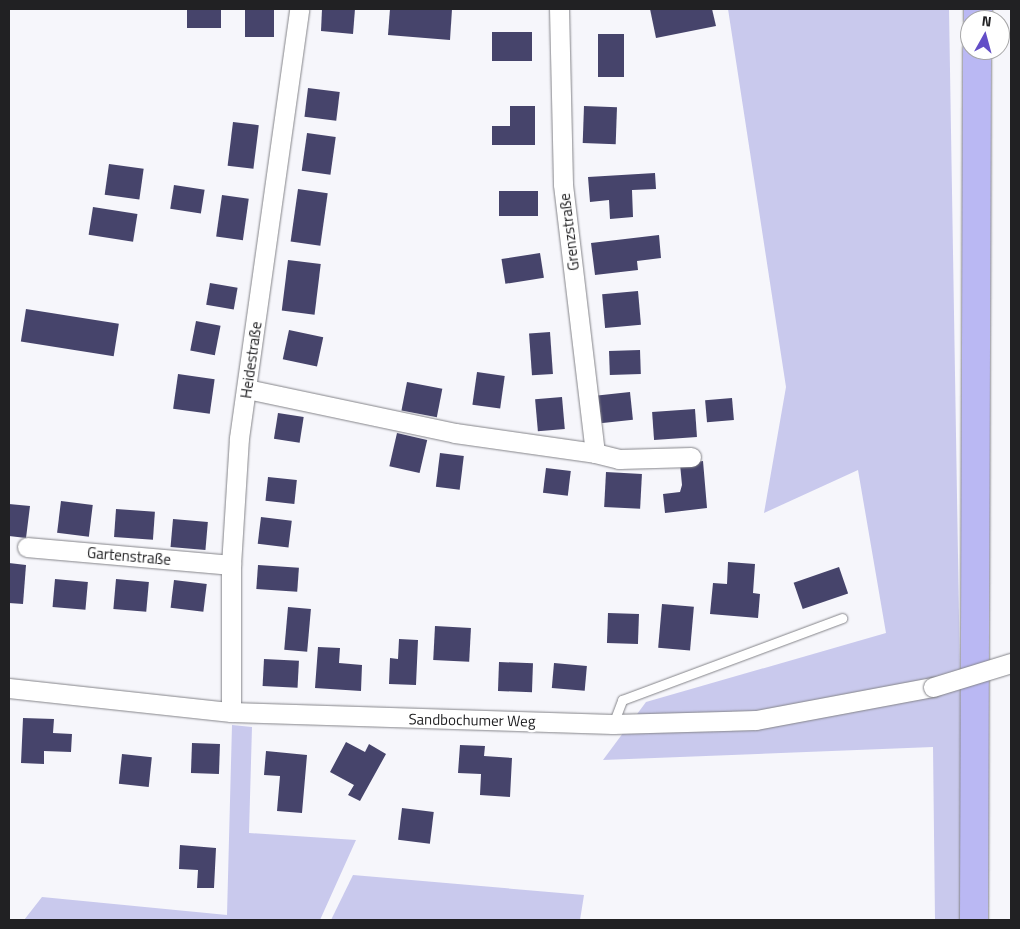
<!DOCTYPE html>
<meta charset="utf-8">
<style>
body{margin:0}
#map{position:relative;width:1020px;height:929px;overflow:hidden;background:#f6f6fb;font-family:"Titillium Web",sans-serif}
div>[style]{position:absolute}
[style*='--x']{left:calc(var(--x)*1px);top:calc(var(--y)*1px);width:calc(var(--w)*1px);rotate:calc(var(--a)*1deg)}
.green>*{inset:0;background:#c9c9ed}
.building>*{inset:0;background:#46446b;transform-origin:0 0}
.roads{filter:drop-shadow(0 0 1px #848489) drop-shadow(0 0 1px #848489)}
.lane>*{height:9px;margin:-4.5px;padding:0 4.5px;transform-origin:4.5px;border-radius:4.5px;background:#fff}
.street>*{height:19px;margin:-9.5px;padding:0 9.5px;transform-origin:9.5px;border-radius:9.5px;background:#fff}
.highway>*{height:28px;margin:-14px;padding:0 14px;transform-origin:14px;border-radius:14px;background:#bab8f3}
.bridges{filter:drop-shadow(0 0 1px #848489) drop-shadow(0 0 1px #848489)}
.street-bridge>*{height:19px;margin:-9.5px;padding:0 9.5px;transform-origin:9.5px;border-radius:9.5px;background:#fff}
span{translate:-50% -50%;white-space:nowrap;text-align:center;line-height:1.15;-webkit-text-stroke:5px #fff;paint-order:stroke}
.street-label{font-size:15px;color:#212123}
.frame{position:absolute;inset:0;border:10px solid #212123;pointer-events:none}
.north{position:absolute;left:960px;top:10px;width:50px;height:50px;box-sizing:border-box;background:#fff;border:1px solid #a6a6a7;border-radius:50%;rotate:7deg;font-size:14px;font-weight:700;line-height:20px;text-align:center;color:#212123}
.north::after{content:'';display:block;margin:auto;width:18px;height:22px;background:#634ec7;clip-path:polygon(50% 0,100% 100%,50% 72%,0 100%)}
</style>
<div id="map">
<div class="green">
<i style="clip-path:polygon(728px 9px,949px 9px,964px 920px,935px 920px,933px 747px,603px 760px,646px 702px,886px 633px,858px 470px,764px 513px,786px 387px)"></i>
<i style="clip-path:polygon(232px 725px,252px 727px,249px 833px,356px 840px,320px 920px,24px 920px,42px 897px,227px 915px)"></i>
<i style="clip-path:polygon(353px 875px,584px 895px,580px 920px,331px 920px)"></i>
</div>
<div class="building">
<i style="left:187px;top:9px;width:34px;height:19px"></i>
<i style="left:245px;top:9px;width:29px;height:28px"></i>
<i style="clip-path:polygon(322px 9px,355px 9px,353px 34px,321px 31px)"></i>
<i style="clip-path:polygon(390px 9px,452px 9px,450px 40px,388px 35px)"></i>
<i style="clip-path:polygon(650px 9px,712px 9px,716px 26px,656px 38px)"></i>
<i style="left:532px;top:32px;width:29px;height:40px;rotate:90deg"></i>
<i style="left:598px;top:34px;width:26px;height:43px"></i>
<i style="left:308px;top:88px;width:32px;height:29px;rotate:7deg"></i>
<i style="clip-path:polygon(510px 106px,535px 106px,535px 145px,492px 145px,492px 126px,510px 126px)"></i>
<i style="left:584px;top:106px;width:33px;height:37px;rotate:2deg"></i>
<i style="left:233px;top:122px;width:26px;height:44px;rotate:7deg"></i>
<i style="left:307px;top:133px;width:29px;height:38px;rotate:8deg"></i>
<i style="left:109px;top:164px;width:35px;height:31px;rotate:8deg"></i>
<i style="clip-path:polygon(655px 173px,656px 189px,632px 190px,633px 217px,610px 219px,609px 200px,590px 202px,588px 177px)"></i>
<i style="left:174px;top:185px;width:31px;height:24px;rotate:9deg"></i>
<i style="left:298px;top:189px;width:30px;height:53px;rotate:8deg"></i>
<i style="left:499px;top:191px;width:39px;height:25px"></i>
<i style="left:222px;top:195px;width:27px;height:42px;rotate:8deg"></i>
<i style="left:93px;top:207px;width:45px;height:28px;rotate:9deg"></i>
<i style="clip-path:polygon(659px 235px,661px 258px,637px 261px,638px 270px,595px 275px,591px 243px)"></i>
<i style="left:540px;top:253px;width:25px;height:39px;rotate:81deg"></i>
<i style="left:288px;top:260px;width:33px;height:51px;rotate:7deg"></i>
<i style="left:210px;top:283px;width:28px;height:22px;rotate:10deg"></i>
<i style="left:638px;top:291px;width:34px;height:36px;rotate:85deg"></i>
<i style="left:26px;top:309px;width:94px;height:33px;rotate:9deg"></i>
<i style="left:196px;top:321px;width:25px;height:30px;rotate:11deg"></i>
<i style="left:289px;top:330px;width:35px;height:30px;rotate:12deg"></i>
<i style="left:550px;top:332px;width:42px;height:21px;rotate:86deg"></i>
<i style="left:640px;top:350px;width:24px;height:31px;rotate:88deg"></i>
<i style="left:477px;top:372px;width:28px;height:33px;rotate:8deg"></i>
<i style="left:178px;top:374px;width:37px;height:35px;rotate:8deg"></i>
<i style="left:407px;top:382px;width:36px;height:29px;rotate:11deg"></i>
<i style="left:630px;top:392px;width:28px;height:35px;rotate:84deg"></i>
<i style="left:562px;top:397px;width:32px;height:27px;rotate:85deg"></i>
<i style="left:732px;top:398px;width:22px;height:27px;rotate:85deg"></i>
<i style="left:695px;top:409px;width:28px;height:43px;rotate:86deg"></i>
<i style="left:278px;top:413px;width:26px;height:26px;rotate:9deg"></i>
<i style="left:397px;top:433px;width:31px;height:34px;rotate:13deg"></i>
<i style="left:440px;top:453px;width:24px;height:34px;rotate:7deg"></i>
<i style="clip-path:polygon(703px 461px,707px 508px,665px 513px,663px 494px,680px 492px,682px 485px,680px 464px)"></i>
<i style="left:546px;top:468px;width:25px;height:25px;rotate:7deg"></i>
<i style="left:606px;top:472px;width:36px;height:35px;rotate:3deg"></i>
<i style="left:268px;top:477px;width:29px;height:24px;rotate:6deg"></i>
<i style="left:61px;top:501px;width:32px;height:32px;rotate:7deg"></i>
<i style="clip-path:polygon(9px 504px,30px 506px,26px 538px,9px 536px)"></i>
<i style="left:116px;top:509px;width:39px;height:28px;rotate:4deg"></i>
<i style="left:261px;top:517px;width:31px;height:27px;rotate:7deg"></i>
<i style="left:173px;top:519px;width:35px;height:28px;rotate:5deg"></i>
<i style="clip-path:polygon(728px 562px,755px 564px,753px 593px,760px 594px,758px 618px,710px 614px,713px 583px,727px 584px)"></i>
<i style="clip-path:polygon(9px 563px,26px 565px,23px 604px,9px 603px)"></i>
<i style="left:258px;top:565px;width:41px;height:24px;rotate:4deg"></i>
<i style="left:839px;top:567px;width:28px;height:48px;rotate:71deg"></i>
<i style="left:55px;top:579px;width:33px;height:28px;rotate:5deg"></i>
<i style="left:116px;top:579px;width:33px;height:30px;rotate:5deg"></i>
<i style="left:174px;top:580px;width:33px;height:28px;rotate:7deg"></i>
<i style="left:662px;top:604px;width:32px;height:44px;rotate:5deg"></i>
<i style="left:288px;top:607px;width:23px;height:43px;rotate:5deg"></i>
<i style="left:608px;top:613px;width:31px;height:30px;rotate:2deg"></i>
<i style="left:435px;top:626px;width:36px;height:34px;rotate:3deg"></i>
<i style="clip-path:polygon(399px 639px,418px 640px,416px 685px,389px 684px,390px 658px,398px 659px)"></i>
<i style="clip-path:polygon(318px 647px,340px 648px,339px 663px,362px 665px,361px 691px,315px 688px)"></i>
<i style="left:264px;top:659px;width:35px;height:27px;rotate:3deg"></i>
<i style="left:499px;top:662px;width:34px;height:29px;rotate:2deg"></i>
<i style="left:554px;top:663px;width:33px;height:25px;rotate:5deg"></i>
<i style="clip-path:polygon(23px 718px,54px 719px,53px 733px,72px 734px,71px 752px,44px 751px,44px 764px,21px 763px)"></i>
<i style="clip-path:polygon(346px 742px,365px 752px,369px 744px,386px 754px,360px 801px,348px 795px,354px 785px,330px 772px)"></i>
<i style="left:192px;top:743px;width:28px;height:30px;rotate:2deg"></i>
<i style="clip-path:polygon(460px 745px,485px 746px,484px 756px,512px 758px,510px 797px,480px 795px,481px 774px,458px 773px)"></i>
<i style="clip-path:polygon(266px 751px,307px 755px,302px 813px,277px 811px,280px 776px,264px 775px)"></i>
<i style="left:122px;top:754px;width:30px;height:30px;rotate:6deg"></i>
<i style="left:402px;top:808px;width:32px;height:32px;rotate:7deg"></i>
<i style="clip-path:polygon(180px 845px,216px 848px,214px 888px,197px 888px,198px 870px,179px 869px)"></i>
</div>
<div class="roads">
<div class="lane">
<i style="--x:613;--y:724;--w:26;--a:-69"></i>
<i style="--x:622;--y:700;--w:235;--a:-20.4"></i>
</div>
<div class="street">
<i style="--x:247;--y:389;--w:213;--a:11.9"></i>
<i style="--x:455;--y:433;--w:141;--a:8.1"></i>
<i style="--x:595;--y:453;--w:271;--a:-96.8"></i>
<i style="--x:563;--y:184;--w:175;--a:-91.3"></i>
<i style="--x:595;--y:453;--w:25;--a:14"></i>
<i style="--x:619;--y:459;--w:72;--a:-1.6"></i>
<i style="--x:27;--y:547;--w:205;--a:5"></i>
<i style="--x:9;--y:688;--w:223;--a:6.2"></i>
<i style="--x:231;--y:712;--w:382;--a:1.8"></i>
<i style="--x:613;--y:724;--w:143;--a:-1.6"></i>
<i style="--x:756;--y:720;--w:180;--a:-10.6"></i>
<i style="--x:231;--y:712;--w:147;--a:-90"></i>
<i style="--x:231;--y:565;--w:127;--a:-86.4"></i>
<i style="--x:239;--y:438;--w:433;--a:-82"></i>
</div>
<div class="highway">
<i style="--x:978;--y:20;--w:11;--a:-90"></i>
<i style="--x:974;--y:920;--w:870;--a:-89.8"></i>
</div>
</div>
<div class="bridges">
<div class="street-bridge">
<i style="--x:933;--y:687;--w:82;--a:-17.1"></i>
</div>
</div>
<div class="street-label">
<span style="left:569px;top:232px;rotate:-97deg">Grenzstraße</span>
<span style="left:251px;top:360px;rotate:-82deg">Heidestraße</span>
<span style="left:129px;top:556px;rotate:5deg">Gartenstraße</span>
<span style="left:472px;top:720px;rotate:1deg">Sandbochumer Weg</span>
</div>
<div class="frame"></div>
<div class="north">N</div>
</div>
